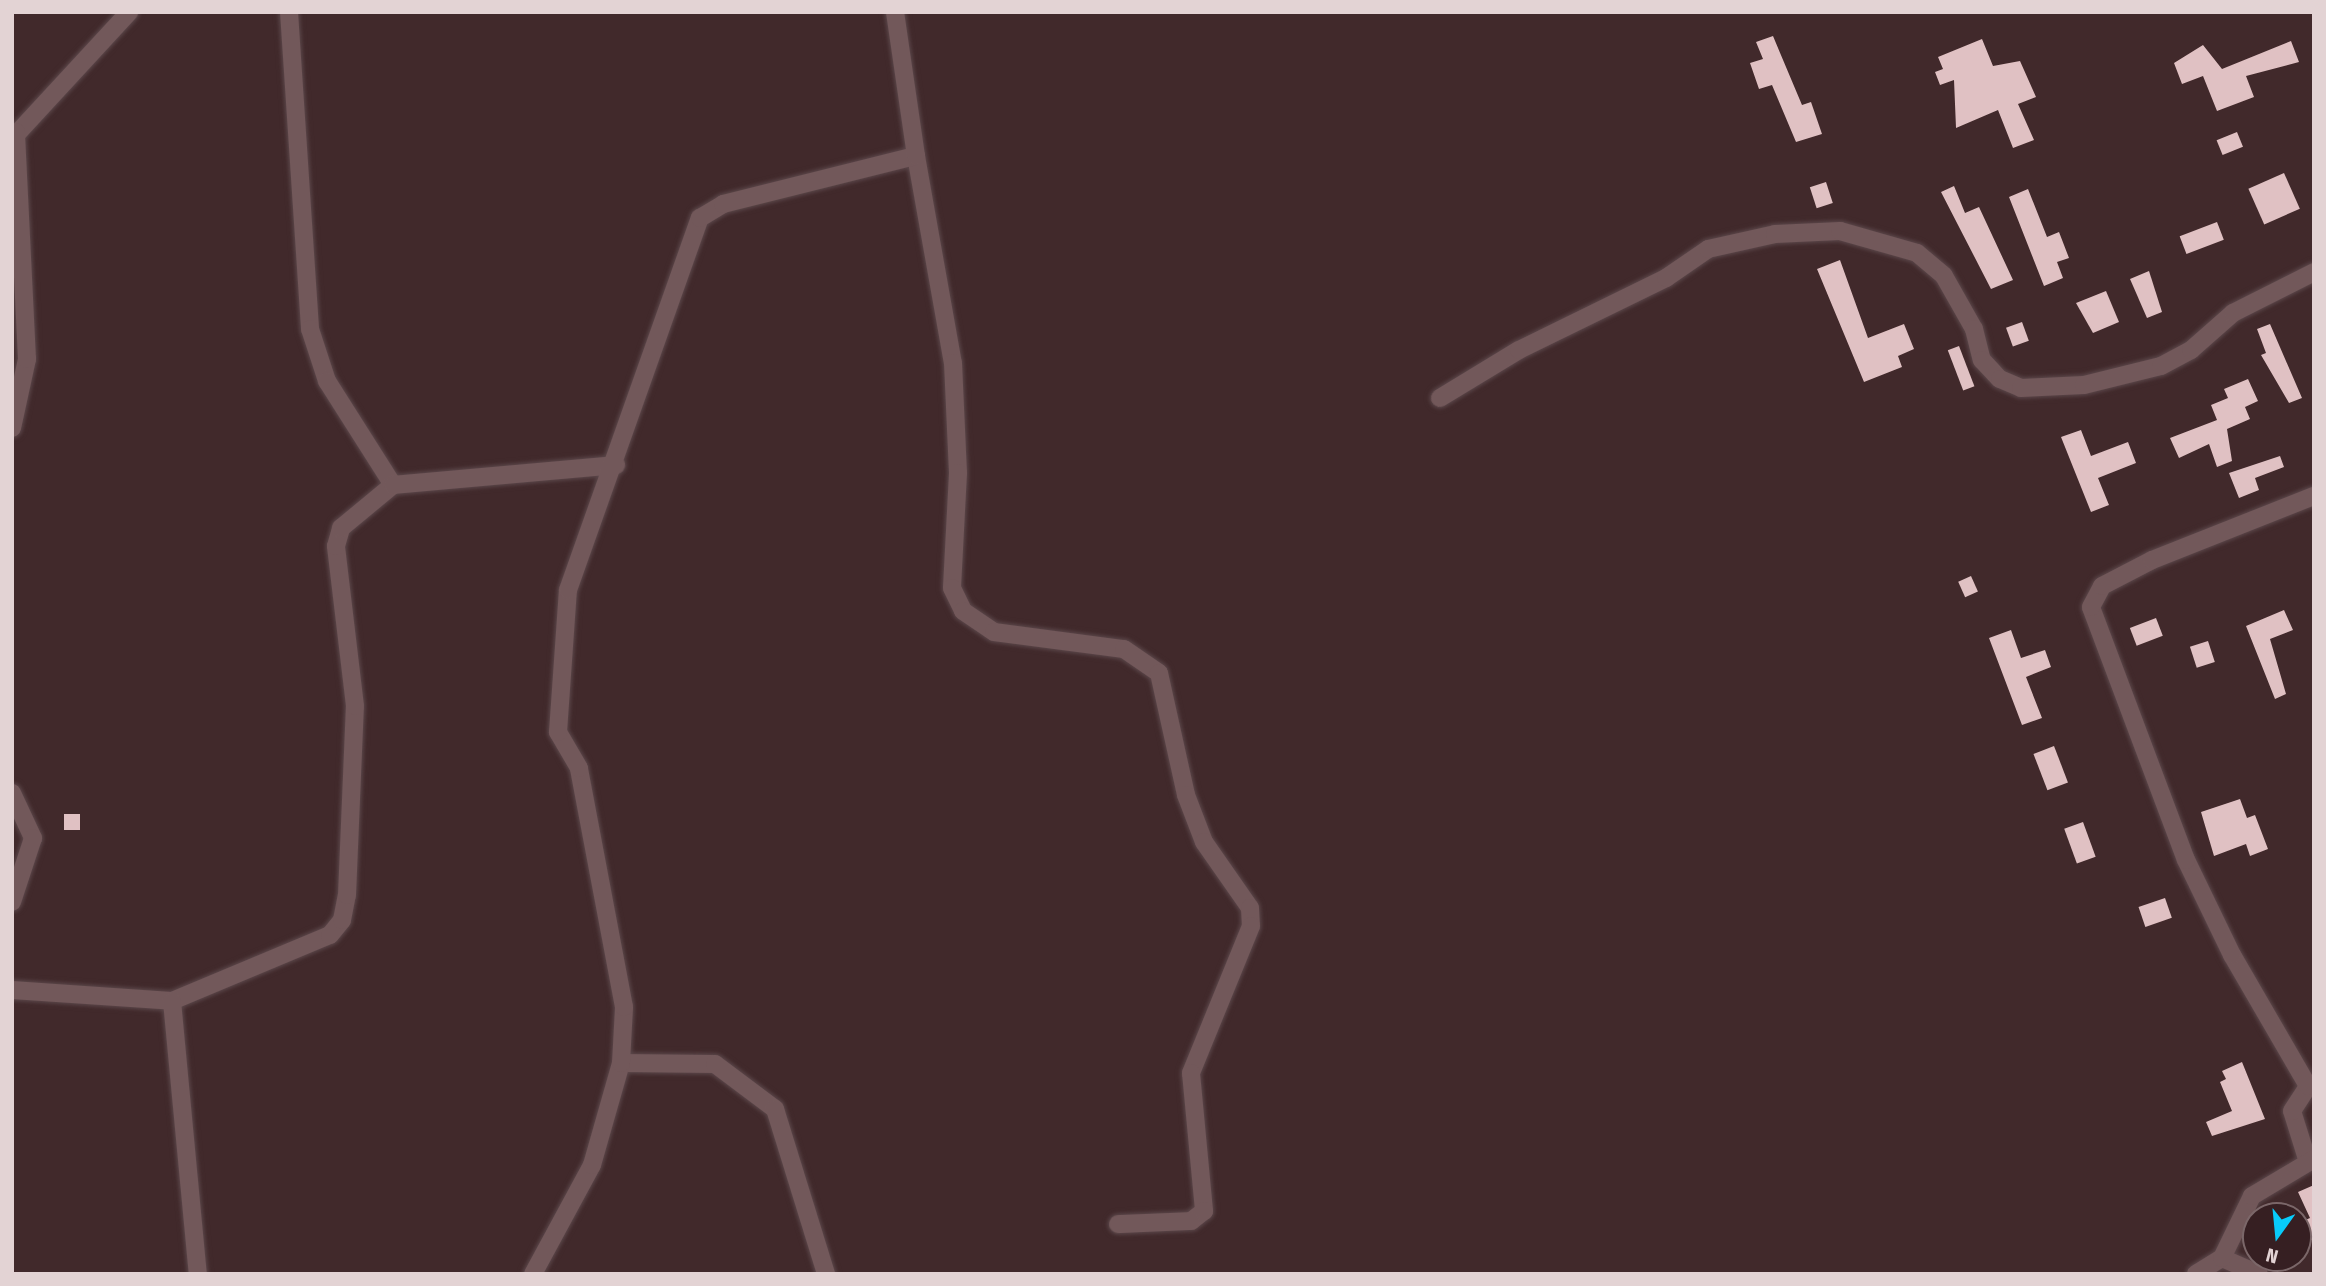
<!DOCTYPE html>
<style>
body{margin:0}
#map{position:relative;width:2326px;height:1286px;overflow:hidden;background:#41292b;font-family:"Fira Sans Condensed",sans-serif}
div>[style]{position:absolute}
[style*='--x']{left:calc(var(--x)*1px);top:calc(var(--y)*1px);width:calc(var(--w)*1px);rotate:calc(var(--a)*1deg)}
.building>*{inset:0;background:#e0c1c3;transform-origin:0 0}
.roads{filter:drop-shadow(0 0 2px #5b474a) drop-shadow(0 0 2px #5b474a)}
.minor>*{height:18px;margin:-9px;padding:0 9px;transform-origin:9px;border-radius:9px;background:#72585a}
span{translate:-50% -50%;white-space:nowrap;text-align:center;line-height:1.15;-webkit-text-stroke:7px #361f22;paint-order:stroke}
.frame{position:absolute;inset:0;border:14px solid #e3d3d4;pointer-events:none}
.north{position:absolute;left:2242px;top:1202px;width:70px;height:70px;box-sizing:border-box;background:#361f22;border:2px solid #7b6769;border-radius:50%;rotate:195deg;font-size:19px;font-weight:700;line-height:28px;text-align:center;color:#e3d3d4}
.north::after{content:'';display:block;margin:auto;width:24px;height:32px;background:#08cbfa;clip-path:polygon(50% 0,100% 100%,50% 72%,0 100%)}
</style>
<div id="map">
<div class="building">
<i style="clip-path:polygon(1773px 36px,1802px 105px,1811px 102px,1822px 134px,1796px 142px,1772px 85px,1759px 89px,1750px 63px,1763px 59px,1756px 42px)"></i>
<i style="clip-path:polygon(1982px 39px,1993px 66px,2020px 61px,2036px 97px,2018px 104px,2034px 140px,2013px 148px,1998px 110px,1956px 128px,1954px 80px,1940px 85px,1935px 72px,1943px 69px,1938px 57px)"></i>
<i style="clip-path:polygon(2291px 41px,2299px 62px,2246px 76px,2254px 97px,2217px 111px,2203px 76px,2182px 84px,2174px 63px,2203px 45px,2222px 69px)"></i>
<i style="left:2237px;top:132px;width:16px;height:22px;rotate:68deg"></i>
<i style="left:2284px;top:173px;width:39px;height:39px;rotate:66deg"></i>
<i style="left:1826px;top:182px;width:22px;height:17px;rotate:72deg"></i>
<i style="clip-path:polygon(1954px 186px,1965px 213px,1979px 207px,2013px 280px,1991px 289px,1941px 192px)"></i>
<i style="clip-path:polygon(2028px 189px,2047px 237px,2059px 232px,2069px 258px,2057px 262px,2063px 278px,2044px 286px,2009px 197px)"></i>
<i style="left:2217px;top:222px;width:19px;height:40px;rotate:69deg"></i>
<i style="clip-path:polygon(1840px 260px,1868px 338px,1904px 324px,1914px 349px,1898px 356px,1902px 367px,1864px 382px,1817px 269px)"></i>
<i style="clip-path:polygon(2149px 271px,2162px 312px,2147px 318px,2130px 279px)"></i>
<i style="clip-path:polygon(2106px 291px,2119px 322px,2093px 333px,2076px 303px)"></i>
<i style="left:2022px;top:322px;width:20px;height:17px;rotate:70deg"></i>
<i style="clip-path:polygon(2270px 324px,2302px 398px,2289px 403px,2261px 355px,2266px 353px,2257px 329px)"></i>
<i style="left:1959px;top:346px;width:43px;height:12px;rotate:69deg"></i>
<i style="clip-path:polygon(2248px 379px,2258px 401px,2245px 407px,2250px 419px,2227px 429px,2232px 461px,2217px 467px,2209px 444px,2179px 458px,2170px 438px,2217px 420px,2211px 405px,2228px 398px,2224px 389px)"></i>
<i style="clip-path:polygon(2081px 430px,2091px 456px,2128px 442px,2136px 463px,2098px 478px,2109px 505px,2091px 512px,2061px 437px)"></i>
<i style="clip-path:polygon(2280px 456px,2284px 467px,2255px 478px,2259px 490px,2239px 498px,2229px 473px)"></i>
<i style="left:1971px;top:576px;width:17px;height:14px;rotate:66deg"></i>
<i style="clip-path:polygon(2284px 610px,2293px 630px,2270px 639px,2286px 694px,2275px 699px,2246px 626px)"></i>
<i style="left:2156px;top:618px;width:19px;height:28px;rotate:69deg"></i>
<i style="clip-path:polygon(2011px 630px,2021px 658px,2045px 650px,2051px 667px,2026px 677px,2042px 718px,2022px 725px,1989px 638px)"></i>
<i style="left:2208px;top:641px;width:22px;height:19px;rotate:72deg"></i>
<i style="left:2054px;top:746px;width:39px;height:22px;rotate:69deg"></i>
<i style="clip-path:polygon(2240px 799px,2247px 818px,2255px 815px,2268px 849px,2250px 856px,2246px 844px,2214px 856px,2201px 812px)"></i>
<i style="left:64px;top:814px;width:16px;height:16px"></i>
<i style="left:2083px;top:822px;width:37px;height:20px;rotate:70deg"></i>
<i style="left:2165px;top:898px;width:21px;height:28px;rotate:71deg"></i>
<i style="clip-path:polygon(2242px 1062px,2265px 1119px,2212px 1136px,2206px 1122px,2232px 1111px,2220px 1082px,2226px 1079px,2222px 1071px)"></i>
<i style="clip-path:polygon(2314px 1185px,2314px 1239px,2298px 1245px,2298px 1223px,2310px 1218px,2298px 1192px)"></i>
</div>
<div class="roads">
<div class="minor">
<i style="--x:289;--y:12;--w:318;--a:86.2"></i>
<i style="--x:310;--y:329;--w:55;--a:71.9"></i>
<i style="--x:327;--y:381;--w:123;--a:57.6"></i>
<i style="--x:12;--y:139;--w:173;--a:-47.3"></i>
<i style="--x:916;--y:156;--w:210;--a:79.9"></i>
<i style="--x:953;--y:363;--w:110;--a:87.4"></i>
<i style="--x:958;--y:473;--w:115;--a:93"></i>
<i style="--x:952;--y:588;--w:25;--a:64"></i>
<i style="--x:963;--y:611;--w:37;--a:34"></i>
<i style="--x:994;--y:632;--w:131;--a:7.5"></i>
<i style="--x:1124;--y:649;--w:42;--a:34.4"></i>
<i style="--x:1159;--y:673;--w:125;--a:77.5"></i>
<i style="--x:1186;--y:795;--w:50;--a:69"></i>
<i style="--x:1204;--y:842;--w:80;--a:55.1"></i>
<i style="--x:1250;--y:908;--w:18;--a:87"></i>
<i style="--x:1251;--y:926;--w:159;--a:112.2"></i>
<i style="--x:1191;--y:1073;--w:139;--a:84.6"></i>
<i style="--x:1204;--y:1211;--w:16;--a:142"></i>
<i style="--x:1191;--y:1221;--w:73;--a:177.6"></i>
<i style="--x:1440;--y:398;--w:92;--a:-31.3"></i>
<i style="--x:1519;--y:350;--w:164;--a:-26.1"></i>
<i style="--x:1666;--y:278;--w:51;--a:-34.6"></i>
<i style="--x:1708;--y:249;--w:69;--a:-12.6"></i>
<i style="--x:1775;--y:234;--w:65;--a:-2.6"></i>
<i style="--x:1840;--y:231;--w:80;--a:15.9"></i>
<i style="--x:1917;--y:253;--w:35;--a:40"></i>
<i style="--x:1944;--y:276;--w:61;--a:60.5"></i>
<i style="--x:1974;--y:329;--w:32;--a:76"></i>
<i style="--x:1982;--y:360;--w:26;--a:47"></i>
<i style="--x:2000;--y:379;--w:23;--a:23"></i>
<i style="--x:2021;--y:388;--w:63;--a:-2.7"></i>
<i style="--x:2084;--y:385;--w:79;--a:-13.9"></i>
<i style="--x:2161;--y:366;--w:34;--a:-28"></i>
<i style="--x:2191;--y:350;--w:56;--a:-41.4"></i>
<i style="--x:2233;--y:313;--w:91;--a:-26.8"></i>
<i style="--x:12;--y:428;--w:71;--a:-77.7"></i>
<i style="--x:27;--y:359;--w:227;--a:-92.8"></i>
<i style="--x:12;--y:793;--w:50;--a:65"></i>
<i style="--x:33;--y:838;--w:67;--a:108.2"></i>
<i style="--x:12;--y:990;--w:160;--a:3.9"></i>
<i style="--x:172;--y:1001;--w:171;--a:-22.7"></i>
<i style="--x:330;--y:935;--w:19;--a:-51"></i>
<i style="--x:342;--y:920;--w:25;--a:-79"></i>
<i style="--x:347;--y:895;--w:189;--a:-87.6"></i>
<i style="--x:355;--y:706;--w:161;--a:-96.8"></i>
<i style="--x:336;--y:546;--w:19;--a:-74"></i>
<i style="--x:341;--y:528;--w:67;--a:-39.6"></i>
<i style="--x:393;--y:485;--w:224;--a:-5.1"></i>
<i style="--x:172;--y:1001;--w:274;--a:84.6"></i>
<i style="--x:621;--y:1063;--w:94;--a:0.6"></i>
<i style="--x:715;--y:1064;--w:75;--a:36.9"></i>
<i style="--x:775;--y:1109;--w:173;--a:72.8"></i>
<i style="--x:2308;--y:1162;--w:53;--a:-107.4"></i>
<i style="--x:2292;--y:1111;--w:30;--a:-57"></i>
<i style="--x:2308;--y:1086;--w:151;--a:-120.1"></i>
<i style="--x:2232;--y:955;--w:106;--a:-115.8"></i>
<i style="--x:2186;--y:860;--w:270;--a:-110.6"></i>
<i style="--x:2091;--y:607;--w:24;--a:-62"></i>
<i style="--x:2102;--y:586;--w:56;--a:-27.5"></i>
<i style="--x:2152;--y:560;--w:174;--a:-21.6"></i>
<i style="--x:2222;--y:1258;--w:40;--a:23.4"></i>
<i style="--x:533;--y:1274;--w:124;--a:-61.6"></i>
<i style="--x:592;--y:1165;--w:106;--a:-74.1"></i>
<i style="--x:621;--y:1063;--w:56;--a:-86.9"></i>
<i style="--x:624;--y:1007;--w:243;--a:-100.7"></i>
<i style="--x:579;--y:768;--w:42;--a:-120.3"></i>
<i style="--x:558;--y:732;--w:142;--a:-86"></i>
<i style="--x:568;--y:590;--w:395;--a:-70.5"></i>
<i style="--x:700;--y:218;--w:27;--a:-31"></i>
<i style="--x:723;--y:204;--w:199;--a:-14"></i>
<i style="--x:916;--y:156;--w:146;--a:-98.3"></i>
<i style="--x:2196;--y:1274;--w:31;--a:-32"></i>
<i style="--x:2222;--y:1258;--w:69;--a:-64.2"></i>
<i style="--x:2252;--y:1196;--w:72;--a:-30.8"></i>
</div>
</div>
<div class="frame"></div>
<div class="north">N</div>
</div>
